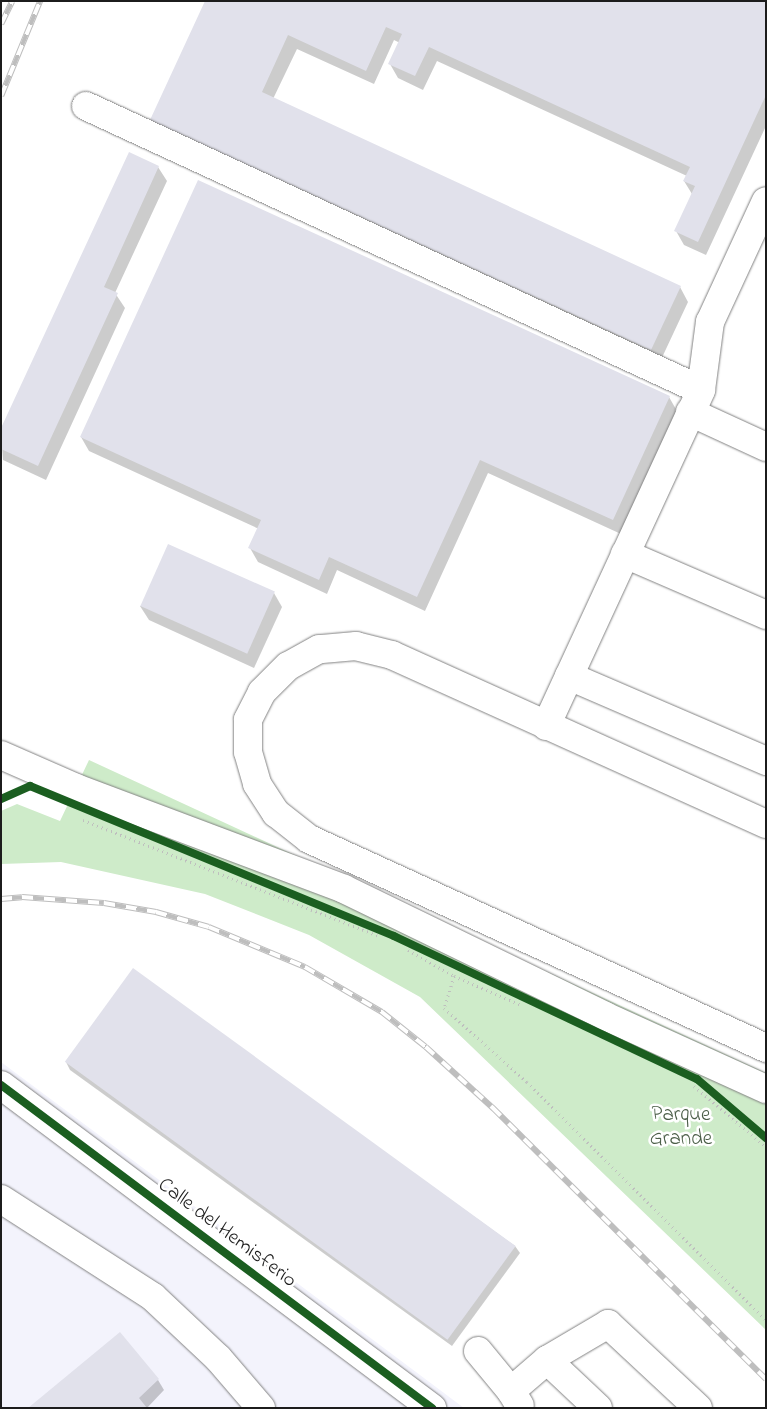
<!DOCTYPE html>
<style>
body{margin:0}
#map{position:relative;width:767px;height:1409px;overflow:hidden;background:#fff;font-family:"Indie Flower",sans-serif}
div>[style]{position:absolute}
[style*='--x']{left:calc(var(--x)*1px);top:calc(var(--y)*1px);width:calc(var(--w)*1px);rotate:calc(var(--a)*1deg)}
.built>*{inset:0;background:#f3f3fc}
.green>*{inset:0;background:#ceebc9}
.shadow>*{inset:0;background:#0003}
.building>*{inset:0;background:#e1e1eb;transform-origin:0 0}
.path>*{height:3px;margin-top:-1.5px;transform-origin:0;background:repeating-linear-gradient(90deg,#bebebe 0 1px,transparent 0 5px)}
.roads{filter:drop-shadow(0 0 1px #828282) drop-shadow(0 0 1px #828282)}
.minor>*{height:28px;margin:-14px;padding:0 14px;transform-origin:14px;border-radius:14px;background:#fff}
.rail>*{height:5.5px;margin-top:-2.75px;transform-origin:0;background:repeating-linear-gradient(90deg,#fff 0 11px,#bebebe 0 22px);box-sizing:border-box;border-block:1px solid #bebebe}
.cycleway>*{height:8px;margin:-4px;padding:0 4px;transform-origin:4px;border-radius:4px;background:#1b5e20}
span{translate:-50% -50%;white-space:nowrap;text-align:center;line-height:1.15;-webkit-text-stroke:5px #fff;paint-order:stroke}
.park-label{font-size:21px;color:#4c5f49}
.street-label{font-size:21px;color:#1c1c1c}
.frame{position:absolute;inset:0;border:2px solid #1c1c1c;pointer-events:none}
</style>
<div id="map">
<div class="built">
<i style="clip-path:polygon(1px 1062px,253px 1250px,464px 1408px,1px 1408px)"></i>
</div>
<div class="green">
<i style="clip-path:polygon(89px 760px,766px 1073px,766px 1330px,420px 997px,309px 935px,205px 894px,61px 862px,1px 864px,1px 811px,17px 804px,60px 821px)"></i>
</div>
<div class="shadow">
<i style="clip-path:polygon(206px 1px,766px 1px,766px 126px,706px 255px,684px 245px,676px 231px,692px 194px,684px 181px,687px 176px,437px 61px,423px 90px,398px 78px,390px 64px,400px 43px,394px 40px,374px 84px,297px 49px,273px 99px,680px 287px,688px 302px,659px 364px,160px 134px,151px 120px)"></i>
<i style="clip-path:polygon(158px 167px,167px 181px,115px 293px,125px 308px,46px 480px,3px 460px,1px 431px)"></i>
<i style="clip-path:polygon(669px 397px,677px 411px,621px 534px,488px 473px,425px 611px,337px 570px,327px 594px,258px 562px,250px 548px,259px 529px,89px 451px,81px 437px)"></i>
<i style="clip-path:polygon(274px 593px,282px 607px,254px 668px,149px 620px,140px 606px)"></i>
<i style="clip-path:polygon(133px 970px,515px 1246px,520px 1253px,452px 1346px,70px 1070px,66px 1062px)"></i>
<i style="clip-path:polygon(158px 1380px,164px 1390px,147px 1408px,30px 1408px)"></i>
</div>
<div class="building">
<i style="clip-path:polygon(205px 1px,766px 1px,766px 95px,698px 242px,674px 231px,695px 186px,683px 181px,690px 167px,429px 47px,415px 76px,388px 64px,402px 34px,386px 27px,366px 71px,288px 35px,262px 92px,681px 286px,651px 350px,150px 120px)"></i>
<i style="clip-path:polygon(129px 152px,159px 166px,104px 287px,118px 293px,38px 466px,1px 449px,1px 428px)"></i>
<i style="clip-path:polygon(198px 180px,670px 396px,613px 520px,480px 460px,417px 597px,329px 557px,319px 580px,248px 548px,261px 520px,80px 437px)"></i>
<i style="left:168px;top:544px;width:117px;height:68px;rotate:24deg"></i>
<i style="left:133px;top:968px;width:473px;height:116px;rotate:36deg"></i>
<i style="clip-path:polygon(120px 1332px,159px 1379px,139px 1398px,147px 1408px,28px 1408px)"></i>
</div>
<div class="path">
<i style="--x:83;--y:820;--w:316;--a:21.4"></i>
<i style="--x:408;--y:950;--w:53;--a:29.5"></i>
<i style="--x:454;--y:976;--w:73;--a:23.4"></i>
<i style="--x:454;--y:976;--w:34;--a:107"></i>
<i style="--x:444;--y:1008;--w:111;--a:41.7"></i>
<i style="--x:527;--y:1082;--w:337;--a:44.9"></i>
<i style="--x:694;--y:1086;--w:94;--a:40.3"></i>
</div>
<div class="roads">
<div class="minor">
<i style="--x:86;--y:106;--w:677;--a:24.79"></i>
<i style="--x:690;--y:412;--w:84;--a:24.7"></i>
<i style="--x:625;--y:554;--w:154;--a:23.4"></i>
<i style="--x:569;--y:676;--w:215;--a:23.3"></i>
<i style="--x:546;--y:726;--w:370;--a:-65.2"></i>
<i style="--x:701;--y:390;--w:69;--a:-82.5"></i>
<i style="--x:710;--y:322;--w:133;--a:-65.2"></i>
<i style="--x:1;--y:755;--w:82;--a:23.7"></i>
<i style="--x:76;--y:788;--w:286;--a:20.6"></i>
<i style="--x:344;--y:889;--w:290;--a:25.9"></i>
<i style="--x:605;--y:1016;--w:177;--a:24.4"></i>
<i style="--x:766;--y:824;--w:410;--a:-155.7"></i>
<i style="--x:392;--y:655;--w:37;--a:-166"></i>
<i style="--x:356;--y:646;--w:37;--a:175"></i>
<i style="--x:319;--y:649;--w:35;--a:151"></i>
<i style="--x:288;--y:666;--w:37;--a:135"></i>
<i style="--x:262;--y:692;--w:31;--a:117"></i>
<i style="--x:248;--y:720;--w:32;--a:90"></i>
<i style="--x:248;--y:752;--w:33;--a:74"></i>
<i style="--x:257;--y:784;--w:35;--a:57"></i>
<i style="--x:276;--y:813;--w:42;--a:38.2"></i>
<i style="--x:309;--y:839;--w:503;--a:24.58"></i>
<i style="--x:1;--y:1085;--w:539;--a:36.85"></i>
<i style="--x:1;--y:1199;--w:181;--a:32.8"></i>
<i style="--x:153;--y:1297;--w:89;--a:43.2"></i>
<i style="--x:218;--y:1358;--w:66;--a:49.3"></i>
<i style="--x:478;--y:1351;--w:52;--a:50.5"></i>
<i style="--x:511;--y:1391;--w:17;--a:59"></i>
<i style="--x:547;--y:1360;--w:70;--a:43.3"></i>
<i style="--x:511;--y:1391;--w:48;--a:-40.7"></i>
<i style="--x:547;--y:1360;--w:71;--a:-30.5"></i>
<i style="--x:608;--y:1324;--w:123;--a:43"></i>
</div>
</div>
<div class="rail">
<i style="--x:1;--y:24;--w:25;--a:-64"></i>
<i style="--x:1;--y:96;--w:103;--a:-67.7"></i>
<i style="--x:1;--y:899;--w:21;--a:-5"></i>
<i style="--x:22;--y:897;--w:82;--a:4.2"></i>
<i style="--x:104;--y:903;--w:53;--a:9.8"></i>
<i style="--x:156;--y:912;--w:55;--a:15.8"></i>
<i style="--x:209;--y:927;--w:104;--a:22.6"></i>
<i style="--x:305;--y:967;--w:89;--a:30.3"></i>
<i style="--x:382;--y:1012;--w:56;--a:38.5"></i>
<i style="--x:426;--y:1047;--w:91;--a:42.3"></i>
<i style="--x:493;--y:1108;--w:385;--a:44.8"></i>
</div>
<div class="cycleway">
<i style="--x:1;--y:799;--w:32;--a:-24"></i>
<i style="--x:30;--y:786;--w:394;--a:22.4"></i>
<i style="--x:394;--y:936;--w:335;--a:25.3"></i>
<i style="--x:697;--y:1079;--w:91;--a:40.5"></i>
<i style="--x:1;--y:1085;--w:539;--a:36.85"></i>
</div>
<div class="park-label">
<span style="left:681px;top:1127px">Parque<br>Grande</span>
</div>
<div class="street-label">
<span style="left:227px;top:1233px;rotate:37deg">Calle del Hemisferio</span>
</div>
<div class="frame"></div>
</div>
